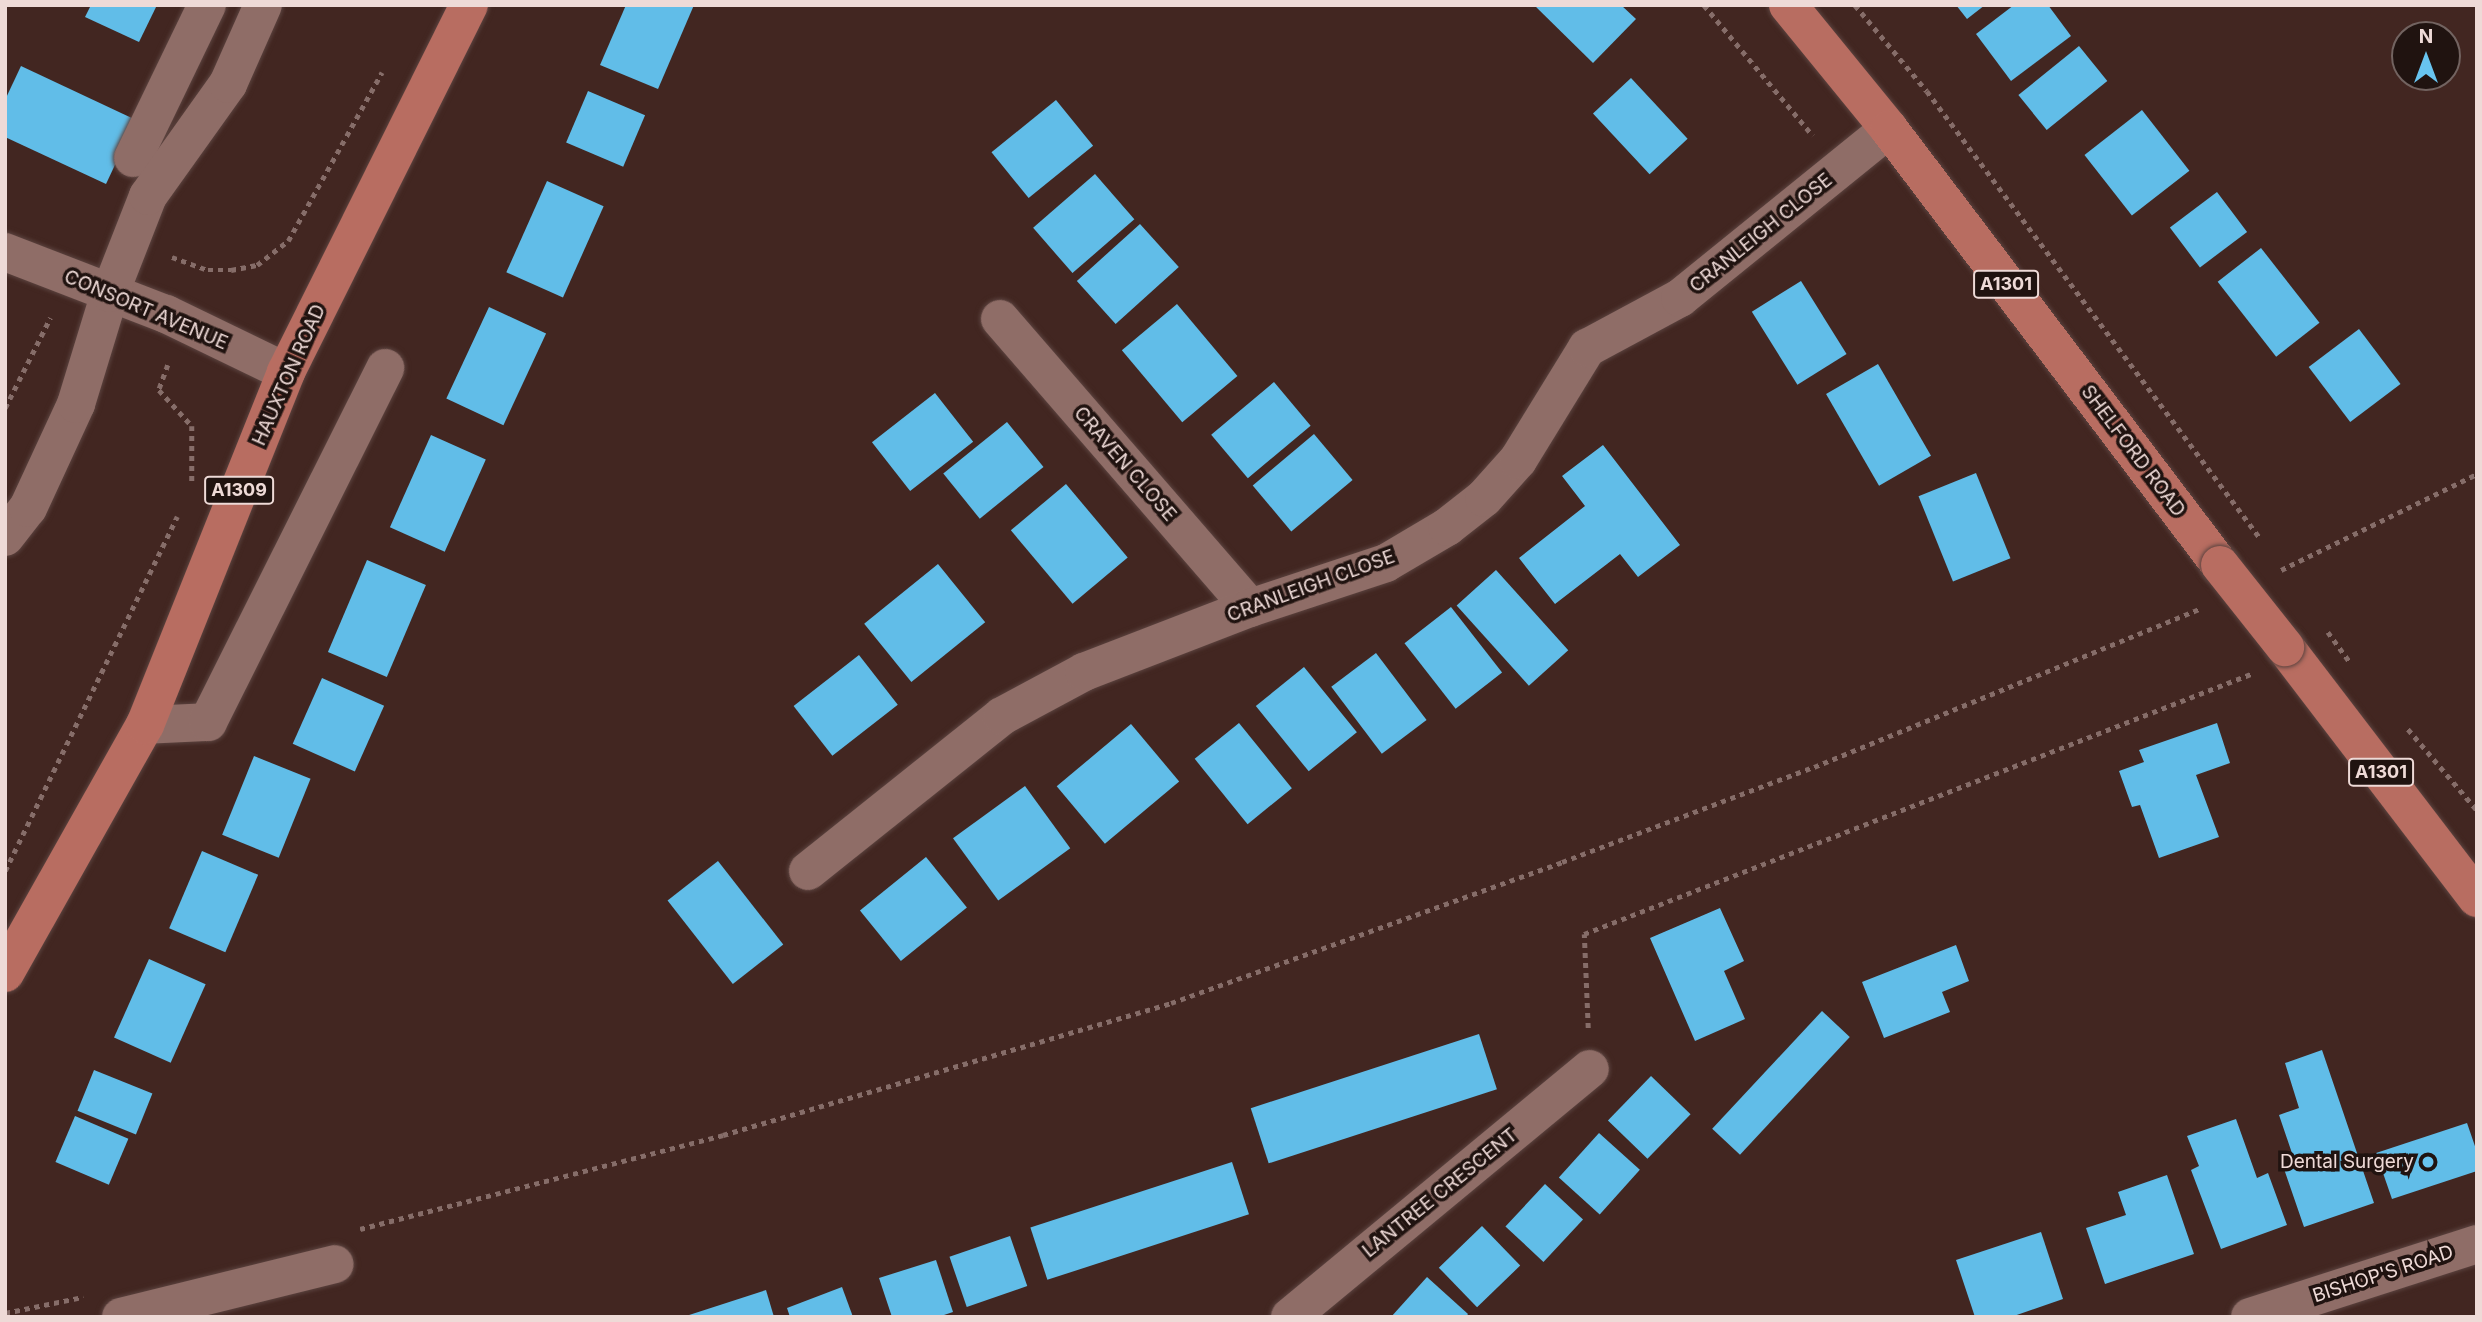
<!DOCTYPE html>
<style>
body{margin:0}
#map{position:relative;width:2482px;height:1322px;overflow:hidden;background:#422621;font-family:Inter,sans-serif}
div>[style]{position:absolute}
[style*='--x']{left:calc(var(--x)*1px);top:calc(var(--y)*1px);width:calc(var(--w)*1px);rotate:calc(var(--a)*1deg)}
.building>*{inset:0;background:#61bde8;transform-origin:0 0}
.path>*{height:4.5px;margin-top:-2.25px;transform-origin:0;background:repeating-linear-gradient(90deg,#866d69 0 5px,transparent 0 10px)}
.roads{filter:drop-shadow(0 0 2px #5b433f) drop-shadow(0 0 2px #5b433f)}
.minor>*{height:38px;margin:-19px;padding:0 19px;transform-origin:19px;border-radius:19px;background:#8f6d67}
.major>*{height:38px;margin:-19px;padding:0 19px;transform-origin:19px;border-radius:19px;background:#b86d61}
.path-bridge>*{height:4.5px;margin-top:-2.25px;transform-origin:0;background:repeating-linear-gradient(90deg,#866d69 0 5px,transparent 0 10px)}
.bridges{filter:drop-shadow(0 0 2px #5b433f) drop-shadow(0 0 2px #5b433f)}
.major-bridge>*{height:38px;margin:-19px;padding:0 19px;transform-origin:19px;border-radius:19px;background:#b86d61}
.dots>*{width:19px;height:19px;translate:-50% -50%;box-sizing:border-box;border:4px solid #201310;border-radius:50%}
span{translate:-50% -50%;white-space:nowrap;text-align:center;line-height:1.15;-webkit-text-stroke:7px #201310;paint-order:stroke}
.shield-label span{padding:2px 5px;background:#201310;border:2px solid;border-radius:5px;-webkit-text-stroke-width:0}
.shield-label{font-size:18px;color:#eedad7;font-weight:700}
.street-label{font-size:19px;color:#eedad7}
.poi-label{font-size:19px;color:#eedad7}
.right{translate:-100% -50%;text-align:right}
.frame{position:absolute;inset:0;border:7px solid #eedad7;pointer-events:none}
.north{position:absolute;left:2391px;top:21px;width:70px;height:70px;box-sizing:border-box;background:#201310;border:2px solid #726360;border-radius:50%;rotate:0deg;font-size:19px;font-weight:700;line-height:28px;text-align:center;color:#eedad7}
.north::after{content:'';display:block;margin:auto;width:24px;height:32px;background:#68c4f0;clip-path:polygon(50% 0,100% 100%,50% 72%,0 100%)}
</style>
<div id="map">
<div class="building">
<i style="clip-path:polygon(91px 5px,157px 5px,139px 42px,85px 17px)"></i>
<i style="clip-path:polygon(626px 5px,694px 5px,658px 89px,600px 65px)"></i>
<i style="clip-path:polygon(1534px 5px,1621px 5px,1636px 19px,1593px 63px)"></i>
<i style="clip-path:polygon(1956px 5px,1985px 5px,1967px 19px)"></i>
<i style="clip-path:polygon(2014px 5px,2048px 5px,2071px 36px,2011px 81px,1976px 34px)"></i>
<i style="left:2079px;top:46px;width:45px;height:78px;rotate:51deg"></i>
<i style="clip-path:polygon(21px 66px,136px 120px,106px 184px,5px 137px,5px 100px)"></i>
<i style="left:1631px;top:78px;width:83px;height:52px;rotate:47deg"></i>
<i style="left:588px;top:91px;width:62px;height:56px;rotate:23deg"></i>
<i style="left:1056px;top:100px;width:59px;height:83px;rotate:51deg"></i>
<i style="left:2142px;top:110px;width:77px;height:73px;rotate:52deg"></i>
<i style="left:1095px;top:174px;width:60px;height:82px;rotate:49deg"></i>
<i style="left:547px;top:181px;width:62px;height:100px;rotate:24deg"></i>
<i style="left:2217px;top:192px;width:50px;height:59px;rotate:53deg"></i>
<i style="left:1140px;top:224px;width:58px;height:85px;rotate:48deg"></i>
<i style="left:2261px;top:248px;width:95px;height:55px;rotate:52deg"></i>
<i style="left:1801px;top:281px;width:86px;height:58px;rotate:58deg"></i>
<i style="left:1177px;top:304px;width:94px;height:72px;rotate:50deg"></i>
<i style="left:489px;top:307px;width:63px;height:101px;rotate:25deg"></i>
<i style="left:2359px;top:329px;width:69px;height:63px;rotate:53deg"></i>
<i style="left:1878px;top:364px;width:106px;height:60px;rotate:60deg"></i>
<i style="left:1274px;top:382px;width:57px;height:82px;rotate:50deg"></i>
<i style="left:935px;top:393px;width:62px;height:80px;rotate:52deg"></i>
<i style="left:1007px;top:422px;width:58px;height:82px;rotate:51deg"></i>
<i style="left:1314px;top:434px;width:60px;height:80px;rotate:50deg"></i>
<i style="left:431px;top:435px;width:60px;height:101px;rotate:24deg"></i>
<i style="clip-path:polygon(1603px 445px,1680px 545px,1638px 577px,1620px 554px,1555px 604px,1519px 558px,1585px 506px,1562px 476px)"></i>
<i style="left:1976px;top:473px;width:92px;height:62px;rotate:68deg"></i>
<i style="left:1066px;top:484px;width:96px;height:72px;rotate:50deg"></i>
<i style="left:367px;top:560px;width:64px;height:100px;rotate:23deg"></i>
<i style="left:938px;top:564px;width:75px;height:95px;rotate:51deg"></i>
<i style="left:1496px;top:570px;width:108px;height:53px;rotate:48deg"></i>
<i style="left:1451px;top:607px;width:83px;height:59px;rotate:52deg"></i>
<i style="left:1376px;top:653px;width:84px;height:56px;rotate:53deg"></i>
<i style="left:859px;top:655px;width:63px;height:83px;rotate:52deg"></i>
<i style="left:1304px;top:667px;width:84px;height:62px;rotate:51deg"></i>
<i style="left:322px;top:678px;width:68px;height:72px;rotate:24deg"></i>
<i style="left:1239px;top:723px;width:84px;height:57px;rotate:51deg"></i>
<i style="clip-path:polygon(2217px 723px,2230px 763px,2196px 775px,2219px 837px,2159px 858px,2140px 805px,2132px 807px,2119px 771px,2144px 762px,2139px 750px)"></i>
<i style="left:1131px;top:724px;width:75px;height:97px;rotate:50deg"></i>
<i style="left:254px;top:756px;width:61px;height:85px;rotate:22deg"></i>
<i style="left:1025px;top:786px;width:77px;height:89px;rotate:54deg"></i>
<i style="left:202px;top:851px;width:61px;height:84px;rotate:23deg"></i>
<i style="left:926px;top:857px;width:65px;height:85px;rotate:51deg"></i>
<i style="left:718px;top:861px;width:106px;height:64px;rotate:52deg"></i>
<i style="clip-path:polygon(1720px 908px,1744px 961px,1724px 971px,1745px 1019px,1695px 1041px,1650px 938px)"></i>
<i style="clip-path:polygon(1956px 945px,1969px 981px,1942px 992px,1950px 1012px,1884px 1038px,1862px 982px)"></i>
<i style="left:149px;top:959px;width:62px;height:86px;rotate:24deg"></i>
<i style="left:1822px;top:1011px;width:38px;height:161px;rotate:43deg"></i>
<i style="left:1479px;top:1034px;width:58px;height:240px;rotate:72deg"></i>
<i style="clip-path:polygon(2322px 1050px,2374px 1203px,2304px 1227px,2284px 1169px,2296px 1165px,2279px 1115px,2299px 1108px,2285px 1063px)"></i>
<i style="left:94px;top:1070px;width:63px;height:44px;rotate:22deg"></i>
<i style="left:1651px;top:1076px;width:55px;height:62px;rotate:44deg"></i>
<i style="left:75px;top:1116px;width:58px;height:50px;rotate:23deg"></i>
<i style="clip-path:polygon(2236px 1119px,2257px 1178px,2268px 1173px,2287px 1225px,2221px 1249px,2191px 1170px,2199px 1166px,2187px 1136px)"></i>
<i style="clip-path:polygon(2467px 1123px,2477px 1152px,2477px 1171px,2392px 1199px,2376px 1153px)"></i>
<i style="left:1599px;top:1133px;width:55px;height:60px;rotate:42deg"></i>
<i style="left:1232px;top:1162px;width:55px;height:212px;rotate:72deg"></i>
<i style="clip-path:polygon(2167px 1175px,2194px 1254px,2105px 1284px,2086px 1228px,2126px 1215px,2118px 1192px)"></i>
<i style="left:1545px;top:1184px;width:52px;height:58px;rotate:43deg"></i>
<i style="left:1482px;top:1226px;width:55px;height:60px;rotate:46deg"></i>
<i style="clip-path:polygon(2041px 1232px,2063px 1299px,2011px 1317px,1975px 1317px,1956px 1260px)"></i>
<i style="left:1010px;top:1236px;width:53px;height:64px;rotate:71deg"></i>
<i style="clip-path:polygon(936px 1260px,953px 1312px,938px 1317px,892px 1317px,879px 1278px)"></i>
<i style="clip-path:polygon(1427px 1277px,1468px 1314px,1466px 1317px,1391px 1317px)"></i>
<i style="clip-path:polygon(842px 1287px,853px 1317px,790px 1317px,787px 1308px)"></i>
<i style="clip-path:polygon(766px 1290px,774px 1317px,686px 1317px,686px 1316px)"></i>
</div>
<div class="path">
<i style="--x:1704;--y:5;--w:170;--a:50.2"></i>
<i style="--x:1855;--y:5;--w:112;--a:50.1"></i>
<i style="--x:1927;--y:91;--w:557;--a:53.32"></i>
<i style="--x:172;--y:257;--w:38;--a:20"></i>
<i style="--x:208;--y:270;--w:23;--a:0"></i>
<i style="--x:231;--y:270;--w:26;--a:-11"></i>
<i style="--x:257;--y:265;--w:39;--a:-38"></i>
<i style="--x:288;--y:241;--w:193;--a:-60.9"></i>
<i style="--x:168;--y:365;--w:27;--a:110"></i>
<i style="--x:159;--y:390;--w:49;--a:47.5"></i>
<i style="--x:192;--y:426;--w:56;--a:90"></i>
<i style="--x:5;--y:408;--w:101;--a:-63.4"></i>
<i style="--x:2281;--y:570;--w:218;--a:-26.1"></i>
<i style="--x:2408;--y:729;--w:106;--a:49.6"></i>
<i style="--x:5;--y:871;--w:394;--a:-64.1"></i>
<i style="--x:1588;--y:1028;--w:94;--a:-92.4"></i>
<i style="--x:1584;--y:934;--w:716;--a:-21.3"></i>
<i style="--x:360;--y:1229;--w:375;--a:-14.5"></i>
<i style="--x:723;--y:1135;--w:467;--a:-16.4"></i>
<i style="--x:1171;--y:1003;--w:416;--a:-19.8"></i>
<i style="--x:1562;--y:862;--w:269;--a:-20.7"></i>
<i style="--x:1814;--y:767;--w:417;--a:-22.3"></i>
<i style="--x:5;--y:1313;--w:80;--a:-11.6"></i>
</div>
<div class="roads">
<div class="minor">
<i style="--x:133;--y:158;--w:170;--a:-64.2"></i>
<i style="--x:5;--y:252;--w:173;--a:21.1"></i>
<i style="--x:166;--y:314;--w:133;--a:25.8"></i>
<i style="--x:1000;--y:319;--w:382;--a:49.1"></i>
<i style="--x:5;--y:537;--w:37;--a:-52"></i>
<i style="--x:28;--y:508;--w:115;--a:-65.2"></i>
<i style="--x:76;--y:404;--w:116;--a:-73"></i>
<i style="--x:110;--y:293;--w:104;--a:-68.6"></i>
<i style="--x:148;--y:196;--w:138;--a:-54.5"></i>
<i style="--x:228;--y:84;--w:86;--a:-66.1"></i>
<i style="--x:145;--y:725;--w:63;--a:-2.7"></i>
<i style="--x:208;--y:722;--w:396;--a:-63.4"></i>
<i style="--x:808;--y:871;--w:248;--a:-38.6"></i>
<i style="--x:1002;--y:716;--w:93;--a:-28.2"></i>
<i style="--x:1084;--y:672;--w:178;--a:-21.1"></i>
<i style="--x:1250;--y:608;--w:143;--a:-18.3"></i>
<i style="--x:1386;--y:563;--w:71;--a:-30.5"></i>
<i style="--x:1447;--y:527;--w:47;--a:-38.1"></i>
<i style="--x:1484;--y:498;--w:51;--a:-48.2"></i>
<i style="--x:1518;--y:460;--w:132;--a:-58.4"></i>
<i style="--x:1587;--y:348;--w:106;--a:-28.3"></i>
<i style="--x:1680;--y:298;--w:269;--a:-39"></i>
<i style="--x:121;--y:1317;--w:220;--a:-13.9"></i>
<i style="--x:1290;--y:1317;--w:389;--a:-39.6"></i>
<i style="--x:2250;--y:1317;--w:238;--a:-17.8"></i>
</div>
<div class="major">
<i style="--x:1788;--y:5;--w:160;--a:50.8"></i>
<i style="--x:1889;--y:129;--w:547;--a:52.8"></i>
<i style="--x:2285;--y:647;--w:316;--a:52.6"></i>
<i style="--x:5;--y:973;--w:285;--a:-60.6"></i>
<i style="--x:145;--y:725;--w:380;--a:-68.2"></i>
<i style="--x:286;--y:372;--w:410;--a:-63.5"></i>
</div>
</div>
<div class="path-bridge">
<i style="--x:2328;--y:632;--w:37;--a:54"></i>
</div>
<div class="bridges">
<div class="major-bridge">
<i style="--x:2220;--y:565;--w:105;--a:51.6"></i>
</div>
</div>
<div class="dots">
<i style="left:2428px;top:1162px;background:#68c4f0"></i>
</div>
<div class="shield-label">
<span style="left:2006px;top:284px">A1301</span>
<span style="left:239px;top:490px">A1309</span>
<span style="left:2381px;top:772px">A1301</span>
</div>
<div class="street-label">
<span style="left:1761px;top:233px;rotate:-39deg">CRANLEIGH CLOSE</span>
<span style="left:146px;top:310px;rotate:23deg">CONSORT AVENUE</span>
<span style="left:289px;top:375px;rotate:-66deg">HAUXTON ROAD</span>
<span style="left:2133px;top:451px;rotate:53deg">SHELFORD ROAD</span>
<span style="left:1125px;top:464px;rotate:49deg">CRAVEN CLOSE</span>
<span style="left:1311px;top:586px;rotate:-20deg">CRANLEIGH CLOSE</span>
<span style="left:1440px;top:1193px;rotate:-39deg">LANTREE CRESCENT</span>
<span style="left:2383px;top:1274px;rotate:-18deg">BISHOP'S ROAD</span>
</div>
<div class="poi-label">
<span class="right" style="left:2414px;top:1162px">Dental Surgery</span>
</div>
<div class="frame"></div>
<div class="north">N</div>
</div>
